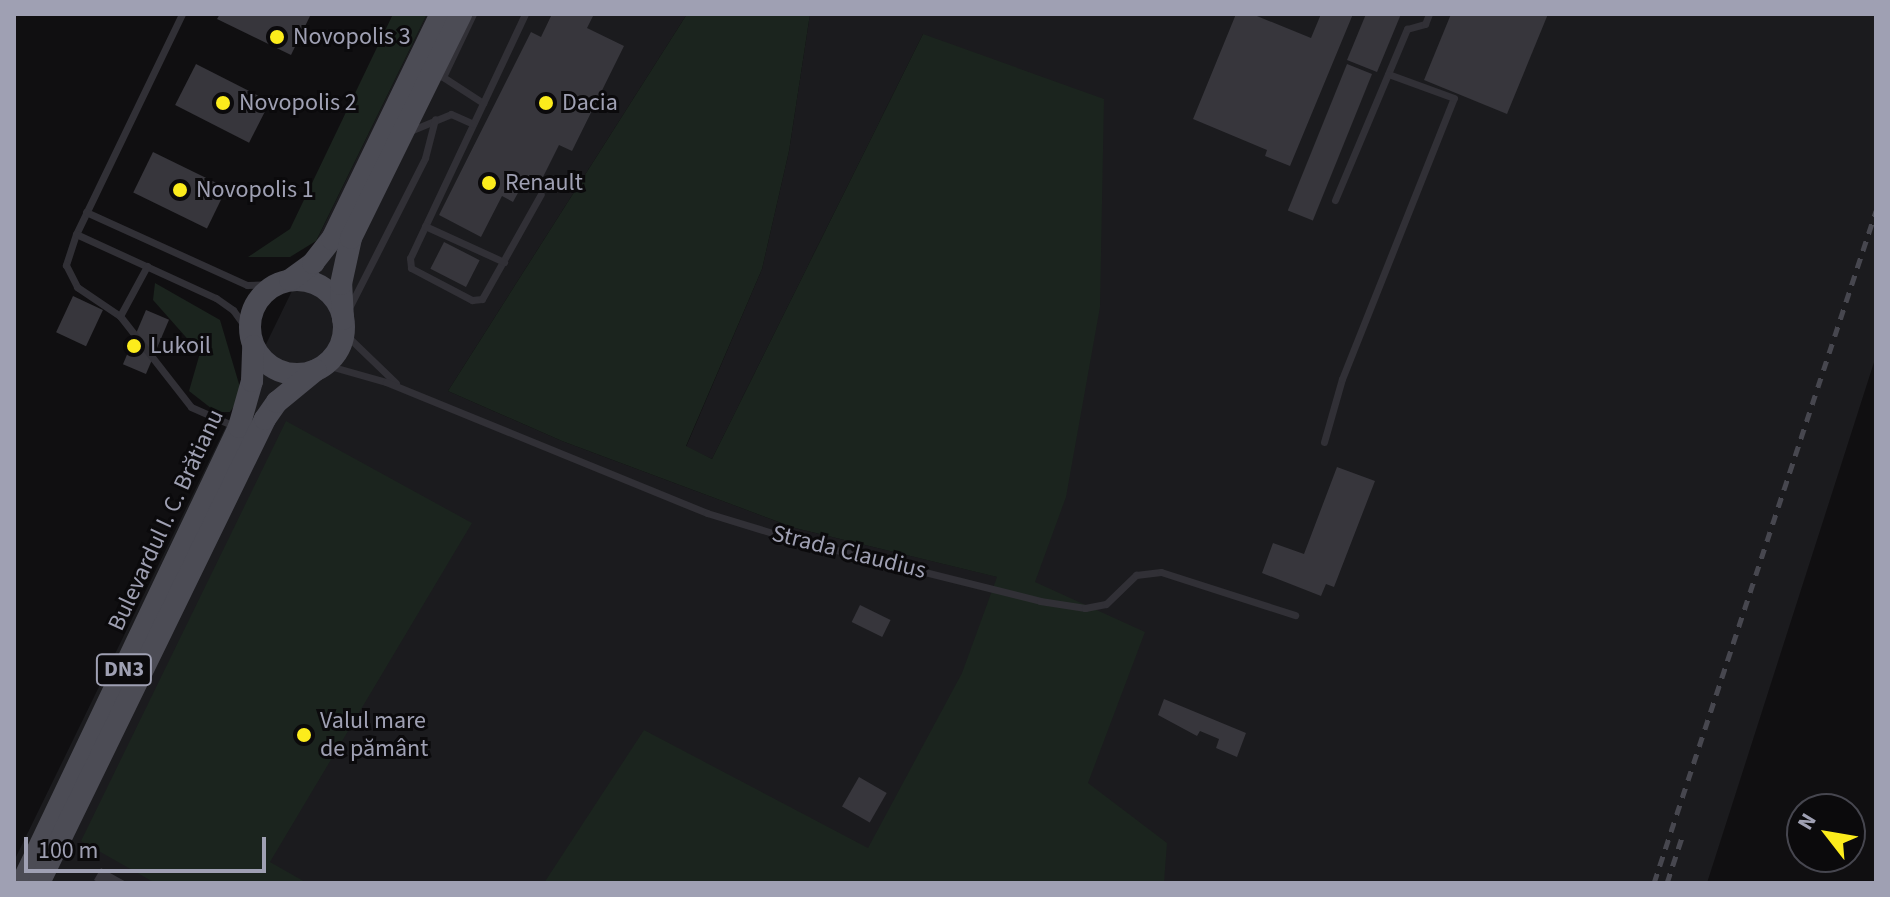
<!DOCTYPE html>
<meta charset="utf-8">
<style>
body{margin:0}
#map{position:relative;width:1890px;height:897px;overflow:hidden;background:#100f11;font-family:"Source Sans 3",sans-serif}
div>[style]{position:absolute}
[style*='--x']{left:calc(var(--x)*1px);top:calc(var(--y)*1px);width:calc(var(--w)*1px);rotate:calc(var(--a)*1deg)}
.built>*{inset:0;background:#1b1b1e}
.green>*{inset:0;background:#1b241e}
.building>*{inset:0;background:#37363c;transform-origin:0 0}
.lane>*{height:7px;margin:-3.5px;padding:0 3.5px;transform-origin:3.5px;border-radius:3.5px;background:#313036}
.primary>*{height:22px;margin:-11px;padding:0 11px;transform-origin:11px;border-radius:11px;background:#4c4c55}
.primary>.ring{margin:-11px;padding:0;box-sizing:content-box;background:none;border:22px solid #4c4c55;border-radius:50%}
.rail>*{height:5px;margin-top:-2.5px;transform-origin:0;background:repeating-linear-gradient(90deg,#47474f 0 10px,transparent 0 18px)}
.dots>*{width:22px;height:22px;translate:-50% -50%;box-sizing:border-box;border:4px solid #0b0a0c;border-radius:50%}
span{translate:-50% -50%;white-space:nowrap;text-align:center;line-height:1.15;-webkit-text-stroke:6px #0b0a0c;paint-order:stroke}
.shield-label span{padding:2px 6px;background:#0b0a0c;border:2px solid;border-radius:6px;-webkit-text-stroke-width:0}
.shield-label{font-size:22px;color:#9fa0b3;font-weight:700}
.poi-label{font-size:24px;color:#9fa0b3}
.left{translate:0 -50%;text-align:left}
.street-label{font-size:24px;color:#9fa0b3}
.frame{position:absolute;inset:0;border:16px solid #9fa0b3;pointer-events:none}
.north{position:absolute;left:1786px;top:793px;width:80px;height:80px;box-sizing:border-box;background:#0b0a0c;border:2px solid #46464f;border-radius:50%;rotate:301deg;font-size:22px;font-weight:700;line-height:32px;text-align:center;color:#9fa0b3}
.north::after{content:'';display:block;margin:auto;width:28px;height:36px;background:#fcec1c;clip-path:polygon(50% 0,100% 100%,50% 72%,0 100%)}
.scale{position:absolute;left:24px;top:837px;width:242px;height:36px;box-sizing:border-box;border:4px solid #9fa0b3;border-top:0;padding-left:10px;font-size:24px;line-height:28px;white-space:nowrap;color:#9fa0b3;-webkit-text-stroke:6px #0b0a0c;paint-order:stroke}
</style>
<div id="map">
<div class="built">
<i style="clip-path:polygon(427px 14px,687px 14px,448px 391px,562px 441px,795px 528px,998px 577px,923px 34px,712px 459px,686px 447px,762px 269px,789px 151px,810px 14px,1876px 14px,1876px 356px,1707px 883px,14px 883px,14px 861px)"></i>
</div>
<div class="green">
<i style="clip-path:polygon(393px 14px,427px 14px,316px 241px,290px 257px,248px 257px,290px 229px)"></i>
<i style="clip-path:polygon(687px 14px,810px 14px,789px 151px,762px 269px,686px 446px,712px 459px,923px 34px,1104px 99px,1100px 307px,1066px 497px,1035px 582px,1145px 632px,1088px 783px,1167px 843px,1164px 883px,544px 883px,644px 730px,868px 848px,962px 673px,997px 577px,795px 528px,562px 441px,448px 391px)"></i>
<i style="clip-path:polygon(155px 283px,220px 320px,242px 394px,230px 412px,216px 412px,189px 391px,200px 353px,153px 300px)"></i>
<i style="clip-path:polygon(286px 421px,472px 523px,270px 862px,307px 883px,155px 883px,81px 841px)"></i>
</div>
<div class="building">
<i style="clip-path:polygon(220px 14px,311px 14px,291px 55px,217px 19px)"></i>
<i style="clip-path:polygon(552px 14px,594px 14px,587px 28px,624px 46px,572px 151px,559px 145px,538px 187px,525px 180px,513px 202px,502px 196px,481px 237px,439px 215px,531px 32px,541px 37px)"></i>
<i style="clip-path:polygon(1236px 14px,1252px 14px,1311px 38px,1321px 14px,1353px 14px,1290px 166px,1265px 156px,1267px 150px,1193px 119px)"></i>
<i style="clip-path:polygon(1366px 14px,1401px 14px,1377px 72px,1347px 60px)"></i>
<i style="clip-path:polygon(1451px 14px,1548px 14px,1507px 114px,1424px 80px)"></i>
<i style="left:196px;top:64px;width:83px;height:46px;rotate:27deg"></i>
<i style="left:1347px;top:64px;width:27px;height:158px;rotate:22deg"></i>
<i style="left:153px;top:152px;width:82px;height:45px;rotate:26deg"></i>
<i style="left:444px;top:242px;width:40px;height:30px;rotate:27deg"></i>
<i style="left:73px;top:296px;width:33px;height:40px;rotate:25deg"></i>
<i style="left:146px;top:310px;width:25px;height:59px;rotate:23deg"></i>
<i style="clip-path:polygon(1337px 467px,1375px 481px,1334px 587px,1326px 584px,1321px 596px,1262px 573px,1273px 543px,1304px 554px)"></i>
<i style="left:860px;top:605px;width:34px;height:19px;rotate:26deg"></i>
<i style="clip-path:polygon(1164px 699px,1246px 733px,1237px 757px,1216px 748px,1219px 739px,1200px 731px,1197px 736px,1158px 715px)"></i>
<i style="left:859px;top:777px;width:32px;height:34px;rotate:30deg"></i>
<i style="clip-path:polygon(101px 868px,128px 883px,99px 883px,94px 880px)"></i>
</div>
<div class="lane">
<i style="--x:182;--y:14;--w:244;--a:115.7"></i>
<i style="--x:76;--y:234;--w:33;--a:108"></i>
<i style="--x:66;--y:265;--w:25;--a:63"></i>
<i style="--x:77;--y:287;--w:52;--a:34"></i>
<i style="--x:120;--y:316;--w:115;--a:52"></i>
<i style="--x:191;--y:407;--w:47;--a:23.8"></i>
<i style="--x:473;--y:14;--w:70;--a:115.5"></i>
<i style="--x:443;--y:77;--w:48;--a:33"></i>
<i style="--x:525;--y:14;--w:270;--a:115.2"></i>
<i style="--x:410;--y:258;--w:10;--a:84"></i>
<i style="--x:411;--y:268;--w:69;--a:27.7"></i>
<i style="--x:472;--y:300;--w:10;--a:-6"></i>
<i style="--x:482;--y:299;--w:120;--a:-60.7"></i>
<i style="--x:410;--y:131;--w:44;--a:-22.5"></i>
<i style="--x:451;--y:114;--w:24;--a:24"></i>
<i style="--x:1335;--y:200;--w:186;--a:-67.2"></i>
<i style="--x:1407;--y:29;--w:19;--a:-16"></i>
<i style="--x:1425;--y:24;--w:11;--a:-68"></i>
<i style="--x:86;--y:212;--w:177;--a:24.4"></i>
<i style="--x:247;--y:285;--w:29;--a:-2"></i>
<i style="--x:425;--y:226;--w:87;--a:24.5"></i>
<i style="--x:76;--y:234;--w:154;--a:24.6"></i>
<i style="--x:216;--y:298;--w:21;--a:35"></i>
<i style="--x:233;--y:310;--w:27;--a:54"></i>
<i style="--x:350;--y:306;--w:166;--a:-63.1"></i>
<i style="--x:425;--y:158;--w:40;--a:-75.6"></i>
<i style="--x:120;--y:316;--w:57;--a:-61.6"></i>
<i style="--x:344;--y:333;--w:72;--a:43.9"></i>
<i style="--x:326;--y:365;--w:62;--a:15.8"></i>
<i style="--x:386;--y:382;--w:347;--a:22.2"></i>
<i style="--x:707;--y:513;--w:89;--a:17"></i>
<i style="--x:792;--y:539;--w:256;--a:14"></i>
<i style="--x:1040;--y:601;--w:46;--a:8.8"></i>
<i style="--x:1085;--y:608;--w:21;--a:-11"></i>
<i style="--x:1106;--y:604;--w:42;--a:-44"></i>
<i style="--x:1136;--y:575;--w:25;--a:-7"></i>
<i style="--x:1161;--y:572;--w:141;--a:17.8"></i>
<i style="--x:1324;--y:442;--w:66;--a:-74.1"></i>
<i style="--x:1342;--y:379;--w:302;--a:-68.3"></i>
<i style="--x:1454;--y:98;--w:70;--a:-160"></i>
</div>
<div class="primary">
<i class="ring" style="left:250px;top:280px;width:72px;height:72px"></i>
<i style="--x:290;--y:280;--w:29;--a:-36"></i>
<i style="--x:313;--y:263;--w:31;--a:-52"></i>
<i style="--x:332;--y:239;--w:250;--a:-64.2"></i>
<i style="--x:343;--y:319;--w:35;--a:-93"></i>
<i style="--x:341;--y:284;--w:47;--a:-77.7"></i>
<i style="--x:351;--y:238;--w:250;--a:-63.8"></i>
<i style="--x:22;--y:883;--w:505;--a:-64.55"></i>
<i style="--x:239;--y:427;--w:48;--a:-74.2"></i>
<i style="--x:252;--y:381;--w:35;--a:-88"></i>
<i style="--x:39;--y:883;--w:516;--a:-64.03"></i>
<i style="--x:265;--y:419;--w:21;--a:-55"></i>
<i style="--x:277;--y:402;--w:50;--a:-39.4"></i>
</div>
<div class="rail">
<i style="--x:1654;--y:883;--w:708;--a:-71.72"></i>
<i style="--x:1667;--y:883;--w:48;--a:-71.9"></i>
</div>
<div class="dots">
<i style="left:277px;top:37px;background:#fcec1c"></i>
<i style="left:223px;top:103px;background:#fcec1c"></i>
<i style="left:546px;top:103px;background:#fcec1c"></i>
<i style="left:489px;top:183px;background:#fcec1c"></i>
<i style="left:180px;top:190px;background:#fcec1c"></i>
<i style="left:134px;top:346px;background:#fcec1c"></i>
<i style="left:304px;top:735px;background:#fcec1c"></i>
</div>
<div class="shield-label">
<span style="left:124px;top:670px">DN3</span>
</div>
<div class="poi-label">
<span class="left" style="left:293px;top:37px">Novopolis 3</span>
<span class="left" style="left:239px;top:103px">Novopolis 2</span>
<span class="left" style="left:562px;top:103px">Dacia</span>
<span class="left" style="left:505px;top:183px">Renault</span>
<span class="left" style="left:196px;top:190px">Novopolis 1</span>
<span class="left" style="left:150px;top:346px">Lukoil</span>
<span class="left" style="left:320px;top:735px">Valul mare<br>de pământ</span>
</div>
<div class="street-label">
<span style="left:166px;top:520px;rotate:-65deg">Bulevardul I. C. Brătianu</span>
<span style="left:849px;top:552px;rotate:14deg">Strada Claudius</span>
</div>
<div class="frame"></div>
<div class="north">N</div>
<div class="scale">100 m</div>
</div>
